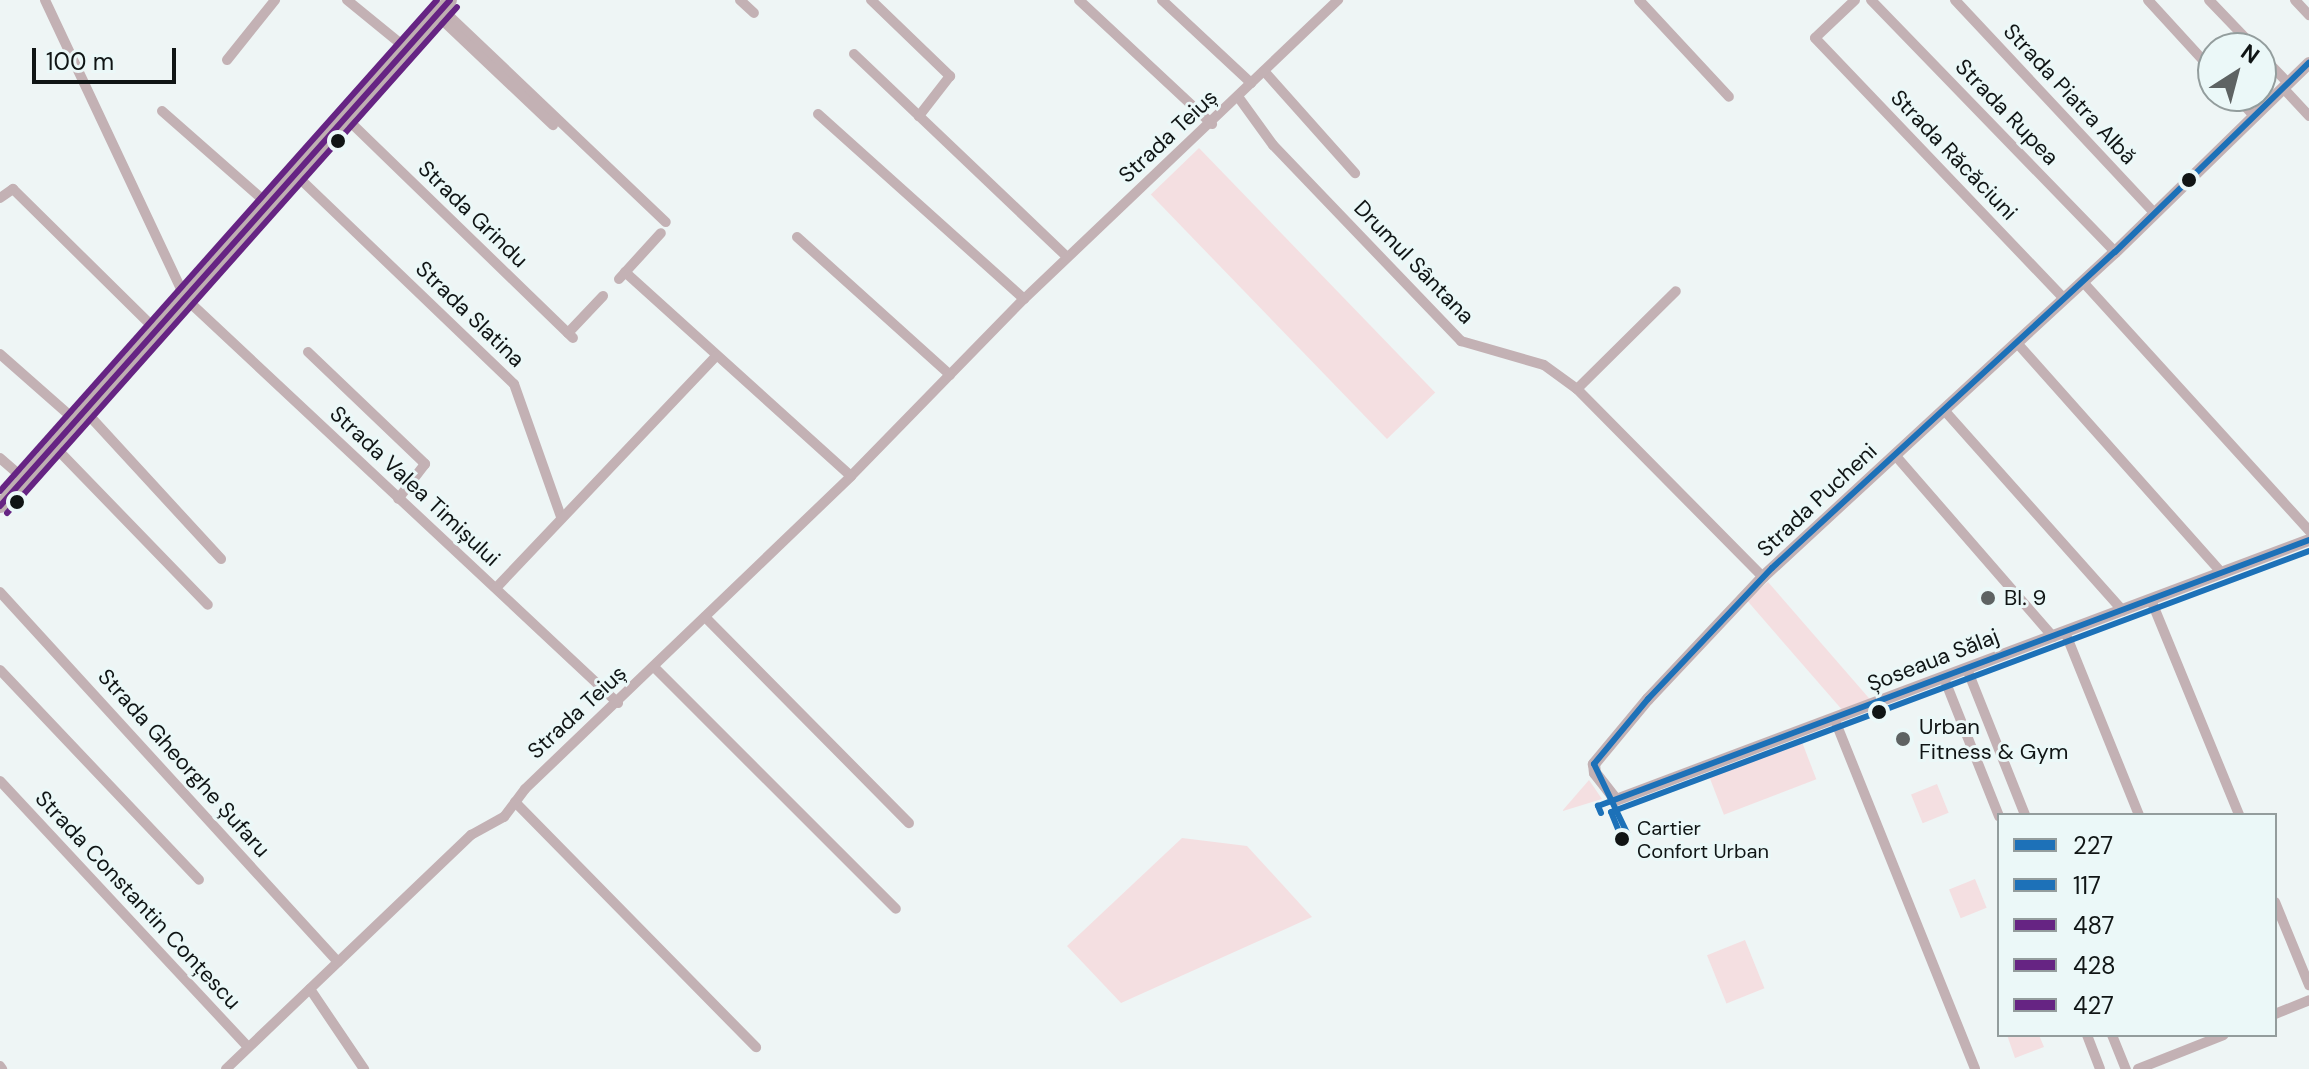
<!DOCTYPE html>
<meta charset="utf-8">
<style>
body{margin:0}
#map{position:relative;width:2309px;height:1069px;overflow:hidden;background:#eef5f5;font-family:"DM Sans",sans-serif}
div>[style]{position:absolute}
[style*='--x']{left:calc(var(--x)*1px);top:calc(var(--y)*1px);width:calc(var(--w)*1px);rotate:calc(var(--a)*1deg)}
.green>*{inset:0;background:#f4dfe1;transform-origin:0 0}
.minor>*{height:10px;margin:-5px;padding:0 5px;transform-origin:5px;border-radius:5px;background:#c3b1b4}
.tertiary>*{height:12px;margin:-6px;padding:0 6px;transform-origin:6px;border-radius:6px;background:#c3b1b4}
.secondary>*{height:14px;margin:-7px;padding:0 7px;transform-origin:7px;border-radius:7px;background:#bfafb2}
.bus-1>*{height:6px;margin:-3px;padding:0 3px;transform-origin:3px;border-radius:3px;background:#1d71b8}
.bus-2>*{height:6px;margin:-3px;padding:0 3px;transform-origin:3px;border-radius:3px;background:#1d71b8}
.bus-3>*{height:6px;margin:-3px;padding:0 3px;transform-origin:3px;border-radius:3px;background:#662483}
.bus-4>*{height:6px;margin:-3px;padding:0 3px;transform-origin:3px;border-radius:3px;background:#662483}
.bus-5>*{height:6px;margin:-3px;padding:0 3px;transform-origin:3px;border-radius:3px;background:#662483}
.dots>*{width:22px;height:22px;translate:-50% -50%;box-sizing:border-box;border:4px solid #ebf8f8;border-radius:50%}
span{translate:-50% -50%;white-space:nowrap;text-align:center;line-height:1.15;-webkit-text-stroke:6px #ebf8f8;paint-order:stroke}
.bus-label{font-size:20px;color:#101515}
.left{translate:0 -50%;text-align:left}
.street-label{font-size:22px;color:#101515}
.poi-label{font-size:22px;color:#101515}
.legend{position:absolute;left:1997px;top:813px;width:280px;height:224px;box-sizing:border-box;background:#ebf8f8;border:2px solid #939d9d;margin:0;padding:10px 14px;list-style:none;font-size:24px;color:#101515}
.legend li{display:flex;align-items:center;gap:16px;height:40px}
.legend b{width:40px;border:2px solid #939d9d}
.north{position:absolute;left:2197px;top:32px;width:80px;height:80px;box-sizing:border-box;background:#ebf8f8;border:2px solid #939d9d;border-radius:50%;rotate:36deg;font-size:22px;font-weight:700;line-height:32px;text-align:center;color:#101515}
.north::after{content:'';display:block;margin:auto;width:28px;height:36px;background:#5e6363;clip-path:polygon(50% 0,100% 100%,50% 72%,0 100%)}
.scale{position:absolute;left:32px;top:48px;width:144px;height:36px;box-sizing:border-box;border:4px solid #101515;border-top:0;padding-left:10px;font-size:24px;line-height:28px;white-space:nowrap;color:#101515;-webkit-text-stroke:6px #ebf8f8;paint-order:stroke}
</style>
<div id="map">
<div class="green">
<i style="left:1199px;top:148px;width:340px;height:67px;rotate:46deg"></i>
<i style="left:1768px;top:582px;width:155px;height:28px;rotate:49deg"></i>
<i style="left:1802px;top:742px;width:40px;height:99px;rotate:69deg"></i>
<i style="clip-path:polygon(1589px 780px,1602px 799px,1563px 811px,1563px 810px)"></i>
<i style="left:1937px;top:784px;width:31px;height:28px;rotate:68deg"></i>
<i style="clip-path:polygon(1182px 838px,1247px 846px,1312px 917px,1121px 1003px,1067px 946px)"></i>
<i style="left:1975px;top:879px;width:31px;height:28px;rotate:68deg"></i>
<i style="left:1745px;top:940px;width:52px;height:41px;rotate:68deg"></i>
<i style="clip-path:polygon(2007px 1035px,2039px 1035px,2044px 1047px,2015px 1058px)"></i>
</div>
<div class="minor">
<i style="--x:45;--y:0;--w:329;--a:64.8"></i>
<i style="--x:185;--y:298;--w:593;--a:43.09"></i>
<i style="--x:347;--y:0;--w:77;--a:39.2"></i>
<i style="--x:740;--y:0;--w:19;--a:43"></i>
<i style="--x:871;--y:0;--w:110;--a:43.9"></i>
<i style="--x:950;--y:76;--w:51;--a:127.8"></i>
<i style="--x:1079;--y:0;--w:182;--a:43"></i>
<i style="--x:1162;--y:0;--w:122;--a:43"></i>
<i style="--x:1639;--y:0;--w:132;--a:47.1"></i>
<i style="--x:1855;--y:0;--w:55;--a:136.5"></i>
<i style="--x:1815;--y:38;--w:361;--a:46.3"></i>
<i style="--x:1871;--y:0;--w:351;--a:45.9"></i>
<i style="--x:1955;--y:0;--w:293;--a:46.9"></i>
<i style="--x:2148;--y:0;--w:96;--a:47.5"></i>
<i style="--x:2209;--y:0;--w:66;--a:46.2"></i>
<i style="--x:2295;--y:0;--w:21;--a:47"></i>
<i style="--x:442;--y:9;--w:309;--a:43.6"></i>
<i style="--x:437;--y:15;--w:160;--a:43.5"></i>
<i style="--x:854;--y:54;--w:294;--a:43.6"></i>
<i style="--x:2261;--y:55;--w:40;--a:46"></i>
<i style="--x:227;--y:60;--w:77;--a:-51.3"></i>
<i style="--x:1264;--y:71;--w:137;--a:48.3"></i>
<i style="--x:2284;--y:89;--w:37;--a:47"></i>
<i style="--x:2236;--y:96;--w:28;--a:48"></i>
<i style="--x:1239;--y:98;--w:58;--a:54.1"></i>
<i style="--x:1273;--y:145;--w:272;--a:46.2"></i>
<i style="--x:1461;--y:341;--w:86;--a:16.1"></i>
<i style="--x:1544;--y:365;--w:41;--a:36"></i>
<i style="--x:1577;--y:389;--w:264;--a:45.3"></i>
<i style="--x:162;--y:111;--w:142;--a:41.3"></i>
<i style="--x:818;--y:114;--w:277;--a:41.9"></i>
<i style="--x:346;--y:118;--w:316;--a:44.1"></i>
<i style="--x:296;--y:175;--w:302;--a:43.8"></i>
<i style="--x:514;--y:384;--w:141;--a:70.5"></i>
<i style="--x:0;--y:198;--w:16;--a:-35"></i>
<i style="--x:13;--y:189;--w:201;--a:44.6"></i>
<i style="--x:797;--y:237;--w:206;--a:42"></i>
<i style="--x:625;--y:272;--w:304;--a:42.1"></i>
<i style="--x:619;--y:279;--w:62;--a:-47.6"></i>
<i style="--x:2083;--y:282;--w:336;--a:47.7"></i>
<i style="--x:568;--y:333;--w:51;--a:-46.6"></i>
<i style="--x:2017;--y:343;--w:308;--a:48.3"></i>
<i style="--x:308;--y:352;--w:162;--a:43.7"></i>
<i style="--x:425;--y:464;--w:44;--a:127.6"></i>
<i style="--x:0;--y:354;--w:101;--a:41.4"></i>
<i style="--x:1577;--y:389;--w:139;--a:-44.7"></i>
<i style="--x:1944;--y:410;--w:269;--a:48.3"></i>
<i style="--x:85;--y:411;--w:201;--a:47.4"></i>
<i style="--x:54;--y:446;--w:221;--a:45.9"></i>
<i style="--x:1895;--y:455;--w:241;--a:49"></i>
<i style="--x:0;--y:458;--w:32;--a:41"></i>
<i style="--x:496;--y:588;--w:320;--a:-46.5"></i>
<i style="--x:0;--y:592;--w:501;--a:47.59"></i>
<i style="--x:2151;--y:600;--w:232;--a:67.7"></i>
<i style="--x:705;--y:617;--w:290;--a:45.3"></i>
<i style="--x:2065;--y:632;--w:197;--a:68"></i>
<i style="--x:654;--y:667;--w:342;--a:45"></i>
<i style="--x:1967;--y:669;--w:157;--a:68.3"></i>
<i style="--x:0;--y:670;--w:289;--a:46.5"></i>
<i style="--x:1944;--y:678;--w:149;--a:68.3"></i>
<i style="--x:1834;--y:718;--w:378;--a:68.1"></i>
<i style="--x:0;--y:781;--w:362;--a:47"></i>
<i style="--x:515;--y:802;--w:344;--a:45.5"></i>
<i style="--x:2275;--y:902;--w:90;--a:67.7"></i>
<i style="--x:310;--y:989;--w:97;--a:56"></i>
<i style="--x:2275;--y:1014;--w:37;--a:-22"></i>
<i style="--x:2087;--y:1035;--w:36;--a:69"></i>
<i style="--x:2112;--y:1035;--w:37;--a:68"></i>
<i style="--x:0;--y:1066;--w:4;--a:56"></i>
<i style="--x:226;--y:1069;--w:339;--a:-43.7"></i>
<i style="--x:471;--y:835;--w:38;--a:-29"></i>
<i style="--x:504;--y:817;--w:35;--a:-53"></i>
<i style="--x:525;--y:789;--w:452;--a:-43.8"></i>
<i style="--x:851;--y:476;--w:248;--a:-45.7"></i>
<i style="--x:1024;--y:299;--w:434;--a:-43.6"></i>
<i style="--x:2138;--y:1069;--w:92;--a:-21.6"></i>
</div>
<div class="tertiary">
<i style="--x:2309;--y:63;--w:271;--a:135.7"></i>
<i style="--x:2115;--y:252;--w:479;--a:137.3"></i>
<i style="--x:1763;--y:577;--w:168;--a:133.3"></i>
<i style="--x:1648;--y:699;--w:85;--a:129.7"></i>
<i style="--x:1594;--y:764;--w:9;--a:84"></i>
<i style="--x:1595;--y:773;--w:34;--a:52"></i>
<i style="--x:1616;--y:800;--w:740;--a:-20.57"></i>
</div>
<div class="secondary">
<i style="--x:0;--y:506;--w:677;--a:-48.35"></i>
</div>
<div class="bus-1">
<i style="--x:1601;--y:813;--w:8;--a:-113"></i>
<i style="--x:1598;--y:806;--w:759;--a:-20.51"></i>
<i style="--x:1629;--y:837;--w:81;--a:-115.6"></i>
<i style="--x:1594;--y:764;--w:85;--a:-50.3"></i>
<i style="--x:1648;--y:699;--w:180;--a:-46.6"></i>
<i style="--x:1772;--y:568;--w:466;--a:-42.7"></i>
<i style="--x:2115;--y:252;--w:271;--a:-44.3"></i>
</div>
<div class="bus-2">
<i style="--x:1622;--y:839;--w:29;--a:-112"></i>
<i style="--x:1611;--y:812;--w:745;--a:-20.5"></i>
</div>
<div class="bus-3">
<i style="--x:0;--y:506;--w:677;--a:-48.35"></i>
</div>
<div class="bus-4">
<i style="--x:7;--y:513;--w:677;--a:-48.35"></i>
</div>
<div class="bus-5">
<i style="--x:0;--y:491;--w:657;--a:-48.33"></i>
</div>
<div class="dots">
<i style="left:338px;top:141px;background:#101515"></i>
<i style="left:2189px;top:180px;background:#101515"></i>
<i style="left:17px;top:502px;background:#101515"></i>
<i style="left:1988px;top:598px;background:#5e6363"></i>
<i style="left:1879px;top:712px;background:#101515"></i>
<i style="left:1903px;top:739px;background:#5e6363"></i>
<i style="left:1622px;top:839px;background:#101515"></i>
</div>
<div class="bus-label">
<span class="left" style="left:1637px;top:840px">Cartier<br>Confort Urban</span>
</div>
<div class="street-label">
<span style="left:2070px;top:94px;rotate:47deg">Strada Piatra Albă</span>
<span style="left:2007px;top:112px;rotate:46deg">Strada Rupea</span>
<span style="left:1168px;top:136px;rotate:-43deg">Strada Teiuș</span>
<span style="left:1954px;top:155px;rotate:46deg">Strada Răcăciuni</span>
<span style="left:473px;top:214px;rotate:44deg">Strada Grindu</span>
<span style="left:1414px;top:262px;rotate:46deg">Drumul Sântana</span>
<span style="left:470px;top:314px;rotate:44deg">Strada Slatina</span>
<span style="left:415px;top:486px;rotate:43deg">Strada Valea Timișului</span>
<span style="left:1817px;top:500px;rotate:-43deg">Strada Pucheni</span>
<span style="left:1933px;top:660px;rotate:-21deg">Șoseaua Sălaj</span>
<span style="left:577px;top:712px;rotate:-43deg">Strada Teiuș</span>
<span style="left:184px;top:763px;rotate:48deg">Strada Gheorghe Șufaru</span>
<span style="left:138px;top:900px;rotate:47deg">Strada Constantin Conțescu</span>
</div>
<div class="poi-label">
<span class="left" style="left:2004px;top:598px">Bl. 9</span>
<span class="left" style="left:1919px;top:739px">Urban<br>Fitness &amp; Gym</span>
</div>
<ul class="legend">
<li><b style="height:10px;background:#1d71b8"></b>227</li>
<li><b style="height:10px;background:#1d71b8"></b>117</li>
<li><b style="height:10px;background:#662483"></b>487</li>
<li><b style="height:10px;background:#662483"></b>428</li>
<li><b style="height:10px;background:#662483"></b>427</li>
</ul>
<div class="north">N</div>
<div class="scale">100 m</div>
</div>
